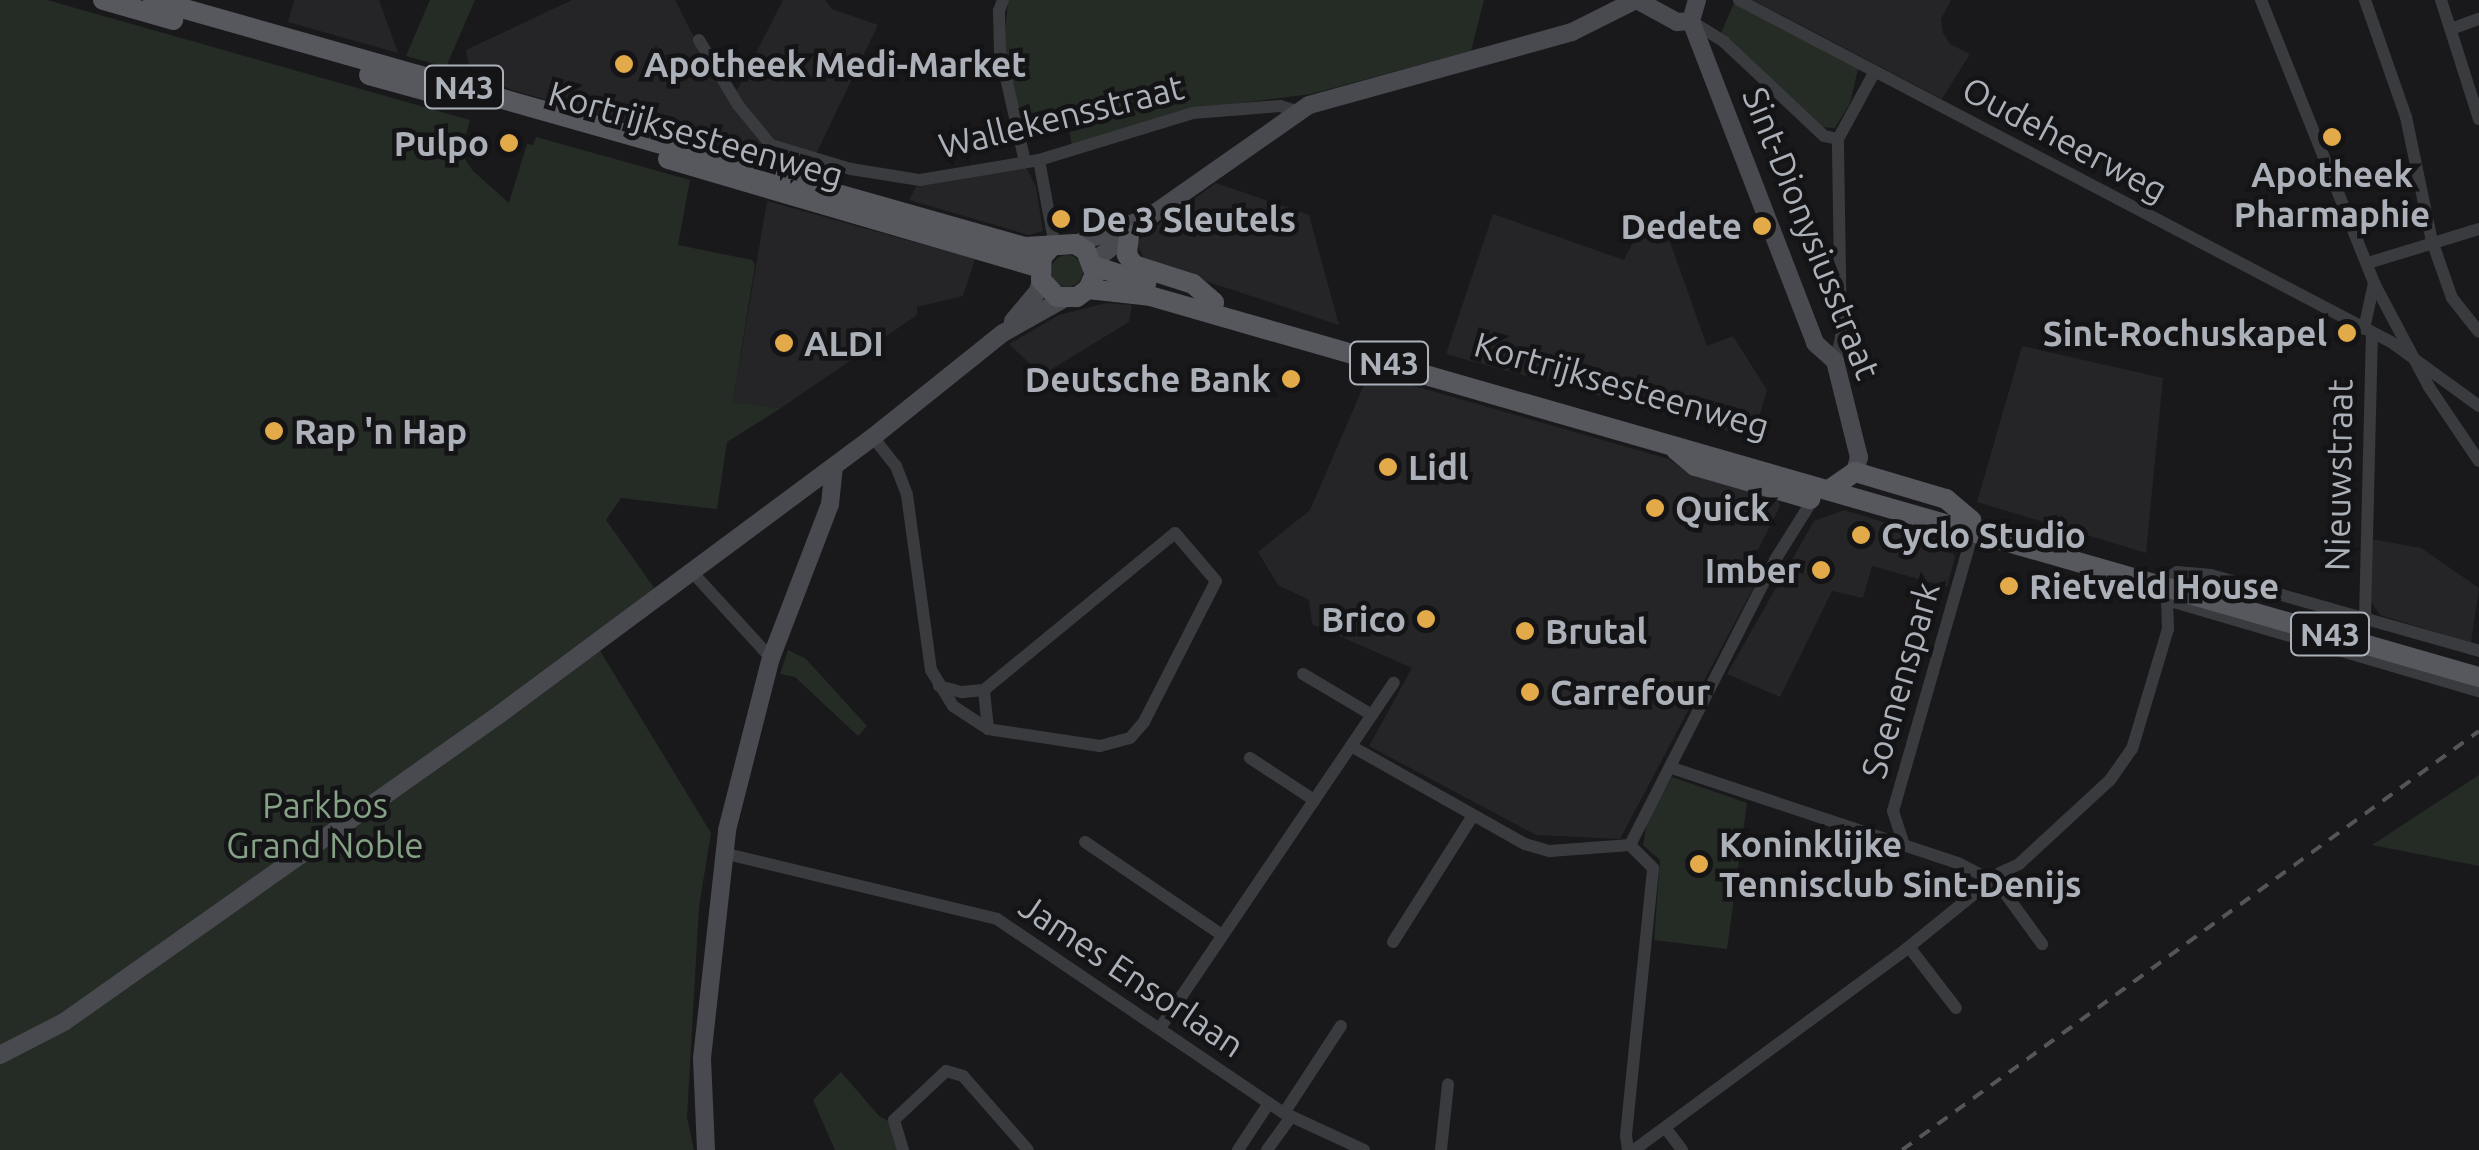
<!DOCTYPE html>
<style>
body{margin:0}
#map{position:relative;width:2479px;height:1150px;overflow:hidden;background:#19191b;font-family:Ubuntu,sans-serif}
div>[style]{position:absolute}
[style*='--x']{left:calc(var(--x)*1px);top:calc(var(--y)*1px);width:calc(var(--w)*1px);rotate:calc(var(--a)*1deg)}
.built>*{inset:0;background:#252528}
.green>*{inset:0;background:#252c26}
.round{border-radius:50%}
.street>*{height:12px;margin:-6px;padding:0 6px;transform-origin:6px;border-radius:6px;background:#3a3b3f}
.secondary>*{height:18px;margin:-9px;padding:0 9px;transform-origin:9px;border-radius:9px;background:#484a4f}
.primary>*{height:20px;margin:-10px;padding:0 10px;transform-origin:10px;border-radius:10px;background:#56585e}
.rail>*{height:4px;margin-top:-2px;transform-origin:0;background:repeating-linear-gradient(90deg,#53555a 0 12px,transparent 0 22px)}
.dots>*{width:28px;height:28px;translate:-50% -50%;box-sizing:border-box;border:5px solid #141416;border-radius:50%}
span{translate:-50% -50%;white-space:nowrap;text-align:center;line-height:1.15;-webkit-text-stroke:9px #141416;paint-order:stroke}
.shield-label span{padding:2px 8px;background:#141416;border:2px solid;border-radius:8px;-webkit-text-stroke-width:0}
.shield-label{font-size:32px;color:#acb1b9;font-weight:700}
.poi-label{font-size:35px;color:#acb1b9;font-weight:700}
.left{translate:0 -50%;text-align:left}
.right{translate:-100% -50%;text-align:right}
.street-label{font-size:35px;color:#acb1b9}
.park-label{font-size:35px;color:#85a286}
</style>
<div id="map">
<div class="built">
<i style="clip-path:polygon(294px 0,379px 0,398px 53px,288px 22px)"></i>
<i style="clip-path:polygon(572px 0,675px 0,716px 80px,769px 150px,764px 162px,512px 90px,470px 71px,466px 50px)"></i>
<i style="clip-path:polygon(783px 0,825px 0,832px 9px,878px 25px,816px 154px,779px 144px,734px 96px)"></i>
<i style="clip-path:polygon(1753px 0,1951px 0,1941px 19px,1943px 33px,1950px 44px,1970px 54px,1942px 99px)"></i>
<i style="clip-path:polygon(1026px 167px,1036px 187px,1043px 231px,1029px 235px,909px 200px,916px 187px)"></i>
<i style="clip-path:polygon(1216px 183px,1309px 215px,1339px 325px,1145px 261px,1136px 241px)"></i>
<i style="clip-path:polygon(767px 201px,975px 259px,963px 296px,917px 307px,917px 315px,781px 408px,733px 402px)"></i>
<i style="clip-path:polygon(1493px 214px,1624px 260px,1638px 232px,1663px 222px,1707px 346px,1733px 336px,1767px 390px,1753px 438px,1446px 354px)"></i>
<i style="clip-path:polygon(1106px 303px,1132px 305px,1129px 322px,1042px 375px,1009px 344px,1059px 315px)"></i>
<i style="clip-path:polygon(2022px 346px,2163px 378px,2146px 553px,1977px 502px)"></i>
<i style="clip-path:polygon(1369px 373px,1669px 459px,1683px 469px,1778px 498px,1780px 506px,1755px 556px,1759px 577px,1620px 839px,1536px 835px,1369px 746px,1412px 668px,1312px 624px,1309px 600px,1278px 585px,1258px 552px,1310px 510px)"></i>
<i style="clip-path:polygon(1844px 510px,1945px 541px,1955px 557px,1947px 587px,1872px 566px,1863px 598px,1832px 591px,1780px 697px,1727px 674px,1814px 521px)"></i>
<i style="clip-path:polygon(2371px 539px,2421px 548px,2479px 588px,2471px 643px,2380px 615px,2370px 600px)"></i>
</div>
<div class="green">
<i style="clip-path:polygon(0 0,47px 0,470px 120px,461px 153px,473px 171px,509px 203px,527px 144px,533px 145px,536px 137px,690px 180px,678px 245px,752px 260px,755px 265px,733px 402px,781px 408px,727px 442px,717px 509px,621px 498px,606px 520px,655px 589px,591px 636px,711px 833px,699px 907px,687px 1117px,694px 1150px,0 1150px)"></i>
<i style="clip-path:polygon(430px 0,475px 0,446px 67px,406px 56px)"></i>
<i style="clip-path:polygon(1008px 0,1484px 0,1471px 51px,1311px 94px,1196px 109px,1072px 145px,1067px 119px,1026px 124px,1024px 117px,1020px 118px,1004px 48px)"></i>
<i style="clip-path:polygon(1734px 3px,1858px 69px,1850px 103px,1835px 128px,1821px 127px,1721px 33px)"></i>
<i class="round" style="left:1051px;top:255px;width:32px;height:32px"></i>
<i style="clip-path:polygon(788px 650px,806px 659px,867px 726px,858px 736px,795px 677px,780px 674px)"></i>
<i style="clip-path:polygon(2479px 775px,2479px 866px,2372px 845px)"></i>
<i style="clip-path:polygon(1672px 777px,1747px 803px,1727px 949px,1654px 940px,1660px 860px,1643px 845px,1647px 823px)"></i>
<i style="clip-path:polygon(841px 1072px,879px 1116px,888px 1121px,898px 1150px,835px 1150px,813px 1100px)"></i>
</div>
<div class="street">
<i style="--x:1003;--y:0;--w:12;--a:110"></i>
<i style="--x:999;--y:11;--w:40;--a:88.6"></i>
<i style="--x:1000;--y:51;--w:114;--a:77.3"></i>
<i style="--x:1739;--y:0;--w:736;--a:27.68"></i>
<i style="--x:2391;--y:342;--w:109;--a:36"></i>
<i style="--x:2261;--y:0;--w:305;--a:68.2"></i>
<i style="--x:2374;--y:283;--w:118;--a:62.1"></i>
<i style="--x:2429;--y:387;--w:89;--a:56"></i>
<i style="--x:2365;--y:0;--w:124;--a:70.7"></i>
<i style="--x:2406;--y:117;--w:127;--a:78.2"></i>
<i style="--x:2432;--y:241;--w:60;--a:70.7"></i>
<i style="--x:2452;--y:298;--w:43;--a:51.5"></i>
<i style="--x:2441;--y:0;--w:125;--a:72.3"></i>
<i style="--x:1691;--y:21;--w:39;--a:32"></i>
<i style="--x:1724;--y:42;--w:137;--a:43.2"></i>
<i style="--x:1824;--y:136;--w:14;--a:12"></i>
<i style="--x:2451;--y:29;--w:30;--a:-20"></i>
<i style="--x:699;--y:40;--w:76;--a:59"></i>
<i style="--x:738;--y:105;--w:52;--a:50.5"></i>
<i style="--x:771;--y:145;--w:84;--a:16.7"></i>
<i style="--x:851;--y:169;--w:70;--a:9.1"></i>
<i style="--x:920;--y:180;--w:121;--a:-9.5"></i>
<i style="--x:1039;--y:160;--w:161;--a:-17"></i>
<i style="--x:1193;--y:113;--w:87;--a:-4.6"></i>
<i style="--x:1280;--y:106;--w:18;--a:16"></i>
<i style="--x:1039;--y:160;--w:87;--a:79.5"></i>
<i style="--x:2368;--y:263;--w:116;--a:-17"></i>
<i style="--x:2364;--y:329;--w:47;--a:-77.7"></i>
<i style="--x:1835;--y:361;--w:24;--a:-75"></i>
<i style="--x:1841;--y:338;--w:199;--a:-90.9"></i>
<i style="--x:1838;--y:139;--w:77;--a:-61.4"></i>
<i style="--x:873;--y:437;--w:37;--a:52"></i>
<i style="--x:896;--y:466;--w:31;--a:69"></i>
<i style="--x:907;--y:495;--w:177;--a:82.2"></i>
<i style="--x:931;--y:670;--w:42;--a:58.6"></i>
<i style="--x:953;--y:706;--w:42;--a:33.3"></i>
<i style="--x:988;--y:729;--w:39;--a:-96"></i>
<i style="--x:693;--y:573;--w:115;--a:47.5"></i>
<i style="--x:2169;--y:577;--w:9;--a:-32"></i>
<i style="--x:2177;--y:572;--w:34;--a:5"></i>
<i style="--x:2211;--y:575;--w:279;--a:15.8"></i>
<i style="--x:2167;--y:600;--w:325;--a:16.3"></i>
<i style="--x:2365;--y:618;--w:285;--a:-88.6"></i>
<i style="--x:1303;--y:674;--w:80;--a:30.7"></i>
<i style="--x:939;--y:686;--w:24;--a:15"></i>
<i style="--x:962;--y:692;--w:22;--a:-5"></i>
<i style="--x:984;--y:690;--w:247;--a:-39.4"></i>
<i style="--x:1175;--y:533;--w:63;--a:49.5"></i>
<i style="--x:1216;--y:581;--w:158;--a:117.1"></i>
<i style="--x:1144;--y:722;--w:21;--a:131"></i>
<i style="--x:1130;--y:738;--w:31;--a:165"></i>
<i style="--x:1100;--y:746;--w:113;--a:-171.4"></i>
<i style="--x:1351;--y:746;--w:200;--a:29.4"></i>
<i style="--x:1525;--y:844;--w:26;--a:16"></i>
<i style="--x:1550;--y:851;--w:80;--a:-4.3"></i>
<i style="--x:1250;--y:758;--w:77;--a:33.3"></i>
<i style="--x:1672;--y:768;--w:301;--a:18.4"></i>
<i style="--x:1958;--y:863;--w:38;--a:27"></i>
<i style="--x:1085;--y:842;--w:166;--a:34.2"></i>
<i style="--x:1904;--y:845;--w:36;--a:-108"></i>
<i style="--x:1893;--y:811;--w:290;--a:-74"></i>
<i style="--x:723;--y:853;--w:282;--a:13.5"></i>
<i style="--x:997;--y:919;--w:346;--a:34.1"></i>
<i style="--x:1284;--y:1113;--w:88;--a:24.8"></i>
<i style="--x:1994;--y:878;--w:82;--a:54"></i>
<i style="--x:1393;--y:942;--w:148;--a:-57.7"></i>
<i style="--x:1909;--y:947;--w:77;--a:52.4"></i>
<i style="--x:1160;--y:1028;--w:417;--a:-55.9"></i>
<i style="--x:1284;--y:1113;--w:104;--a:-56.8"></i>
<i style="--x:1667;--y:1130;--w:25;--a:53"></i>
<i style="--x:903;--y:1150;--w:31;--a:-107"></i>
<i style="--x:894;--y:1120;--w:71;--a:-43.3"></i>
<i style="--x:946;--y:1071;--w:18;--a:16"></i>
<i style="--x:963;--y:1076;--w:98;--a:48.7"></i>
<i style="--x:1238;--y:1150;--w:56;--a:-56.6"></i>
<i style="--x:1267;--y:1150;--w:41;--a:-54"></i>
<i style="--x:1441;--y:1150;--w:66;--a:-83.9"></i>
<i style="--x:1628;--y:1150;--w:15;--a:-98"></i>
<i style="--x:1626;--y:1135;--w:268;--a:-84.2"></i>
<i style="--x:1653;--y:868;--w:33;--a:-135"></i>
<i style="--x:1630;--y:845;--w:320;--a:-63"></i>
<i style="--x:1775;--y:560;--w:75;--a:-58"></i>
<i style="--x:1634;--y:1150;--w:330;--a:-36.4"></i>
<i style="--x:1900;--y:954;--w:129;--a:-39"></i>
<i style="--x:2000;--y:873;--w:21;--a:-25"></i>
<i style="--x:2019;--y:864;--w:124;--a:-42.7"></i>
<i style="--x:2110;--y:780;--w:38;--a:-55"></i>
<i style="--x:2132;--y:749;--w:125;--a:-73.3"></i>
<i style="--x:2168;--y:629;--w:31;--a:-92"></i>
<i style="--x:2167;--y:598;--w:16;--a:-135"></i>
</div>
<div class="secondary">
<i style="--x:1637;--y:0;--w:46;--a:28.8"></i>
<i style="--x:1677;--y:22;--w:14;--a:-4"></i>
<i style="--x:1691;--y:21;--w:345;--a:68.9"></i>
<i style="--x:1815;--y:343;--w:27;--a:42"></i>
<i style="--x:1835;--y:361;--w:99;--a:76"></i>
<i style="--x:1859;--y:457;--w:16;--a:105"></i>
<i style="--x:1691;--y:21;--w:22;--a:-74"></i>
<i style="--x:1075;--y:244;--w:65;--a:-19.8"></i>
<i style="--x:1093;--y:262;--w:72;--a:-38.8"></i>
<i style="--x:1149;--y:217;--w:195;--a:-35"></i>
<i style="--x:1309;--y:105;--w:273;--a:-15.5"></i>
<i style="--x:1572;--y:32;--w:72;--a:-26.6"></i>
<i style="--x:1013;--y:321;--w:39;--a:-50"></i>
<i style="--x:1038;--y:291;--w:11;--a:-75"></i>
<i style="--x:0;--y:1055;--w:72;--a:-27.3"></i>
<i style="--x:64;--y:1022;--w:534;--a:-35.24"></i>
<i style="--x:500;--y:714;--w:465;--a:-36.6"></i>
<i style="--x:873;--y:437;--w:166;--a:-38.7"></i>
<i style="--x:1003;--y:333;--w:71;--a:-29.4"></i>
<i style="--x:706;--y:1150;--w:92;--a:-92.5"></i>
<i style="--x:702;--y:1058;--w:229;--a:-83.7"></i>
<i style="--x:727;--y:830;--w:178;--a:-75.7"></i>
<i style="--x:771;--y:658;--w:165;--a:-69"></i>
<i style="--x:830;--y:504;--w:38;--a:-84"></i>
</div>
<div class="primary">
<i style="--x:103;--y:0;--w:73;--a:15.9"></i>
<i style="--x:153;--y:0;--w:906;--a:15.82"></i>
<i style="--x:1025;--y:247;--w:50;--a:-3.4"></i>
<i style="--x:1075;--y:244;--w:13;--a:32"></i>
<i style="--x:1086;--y:251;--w:25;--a:69"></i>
<i style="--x:1095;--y:274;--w:17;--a:115"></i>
<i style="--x:1088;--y:289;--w:14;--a:144"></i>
<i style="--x:1077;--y:297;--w:20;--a:180"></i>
<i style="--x:1057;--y:297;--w:23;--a:-133"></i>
<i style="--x:1041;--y:280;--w:23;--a:-88"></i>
<i style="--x:1042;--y:257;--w:12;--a:-48"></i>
<i style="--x:369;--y:75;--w:72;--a:15.4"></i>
<i style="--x:668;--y:159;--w:388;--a:16.3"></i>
<i style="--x:1129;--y:235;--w:20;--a:96"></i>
<i style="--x:1127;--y:255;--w:12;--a:55"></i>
<i style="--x:1134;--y:265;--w:62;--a:17.9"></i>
<i style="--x:1193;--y:284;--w:28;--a:41"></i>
<i style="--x:1094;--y:266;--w:55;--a:18.1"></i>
<i style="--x:1088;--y:289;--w:62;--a:6.4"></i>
<i style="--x:1150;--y:296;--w:1383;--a:16"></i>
<i style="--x:1676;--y:450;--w:25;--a:40"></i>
<i style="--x:1695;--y:466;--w:120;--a:16"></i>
<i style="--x:1829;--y:490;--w:32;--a:-35"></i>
<i style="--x:1855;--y:472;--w:95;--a:16.5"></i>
<i style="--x:1946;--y:499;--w:33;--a:40"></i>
</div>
<div class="rail">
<i style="--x:1902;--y:1150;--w:713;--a:-35.99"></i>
</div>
<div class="dots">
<i style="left:624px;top:64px;background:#e2aa49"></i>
<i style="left:2332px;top:137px;background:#e2aa49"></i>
<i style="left:509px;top:143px;background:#e2aa49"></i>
<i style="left:1061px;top:219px;background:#e2aa49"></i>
<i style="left:1762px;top:226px;background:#e2aa49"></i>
<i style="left:2347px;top:333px;background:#e2aa49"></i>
<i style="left:784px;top:343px;background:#e2aa49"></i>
<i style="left:1291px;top:379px;background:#e2aa49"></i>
<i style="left:274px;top:431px;background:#e2aa49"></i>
<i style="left:1388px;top:467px;background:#e2aa49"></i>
<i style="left:1655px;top:508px;background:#e2aa49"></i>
<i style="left:1861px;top:535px;background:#e2aa49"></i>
<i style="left:1821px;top:570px;background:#e2aa49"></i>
<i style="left:2009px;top:586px;background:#e2aa49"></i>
<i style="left:1426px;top:619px;background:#e2aa49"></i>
<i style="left:1525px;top:631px;background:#e2aa49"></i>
<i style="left:1530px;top:692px;background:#e2aa49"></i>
<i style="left:1699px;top:864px;background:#e2aa49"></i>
</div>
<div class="shield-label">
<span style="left:464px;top:87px">N43</span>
<span style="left:1389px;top:363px">N43</span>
<span style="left:2330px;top:634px">N43</span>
</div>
<div class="poi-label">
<span class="left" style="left:644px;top:64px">Apotheek Medi-Market</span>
<span class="right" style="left:489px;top:143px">Pulpo</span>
<span style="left:2332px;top:194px">Apotheek<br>Pharmaphie</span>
<span class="left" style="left:1081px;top:219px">De 3 Sleutels</span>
<span class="right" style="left:1742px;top:226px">Dedete</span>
<span class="right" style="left:2327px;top:333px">Sint-Rochuskapel</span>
<span class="left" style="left:804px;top:343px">ALDI</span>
<span class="right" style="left:1271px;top:379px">Deutsche Bank</span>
<span class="left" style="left:294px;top:431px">Rap 'n Hap</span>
<span class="left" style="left:1408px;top:467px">Lidl</span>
<span class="left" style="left:1675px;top:508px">Quick</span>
<span class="left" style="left:1881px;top:535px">Cyclo Studio</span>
<span class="right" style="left:1801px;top:570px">Imber</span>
<span class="left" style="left:2029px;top:586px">Rietveld House</span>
<span class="right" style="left:1406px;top:619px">Brico</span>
<span class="left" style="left:1545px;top:631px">Brutal</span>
<span class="left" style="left:1550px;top:692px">Carrefour</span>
<span class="left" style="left:1719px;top:864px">Koninklijke<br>Tennisclub Sint-Denijs</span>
</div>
<div class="street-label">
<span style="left:1061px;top:116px;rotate:-14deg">Wallekensstraat</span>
<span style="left:696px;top:134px;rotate:16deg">Kortrijksesteenweg</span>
<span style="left:2065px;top:139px;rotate:28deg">Oudeheerweg</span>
<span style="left:1812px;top:233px;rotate:68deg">Sint-Dionysiusstraat</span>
<span style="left:1622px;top:385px;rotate:16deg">Kortrijksesteenweg</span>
<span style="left:2338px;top:475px;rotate:-89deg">Nieuwstraat</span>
<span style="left:1900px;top:680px;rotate:-74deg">Soenenspark</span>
<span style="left:1132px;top:975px;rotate:34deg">James Ensorlaan</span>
</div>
<div class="park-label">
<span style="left:325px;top:825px">Parkbos<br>Grand Noble</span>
</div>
</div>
